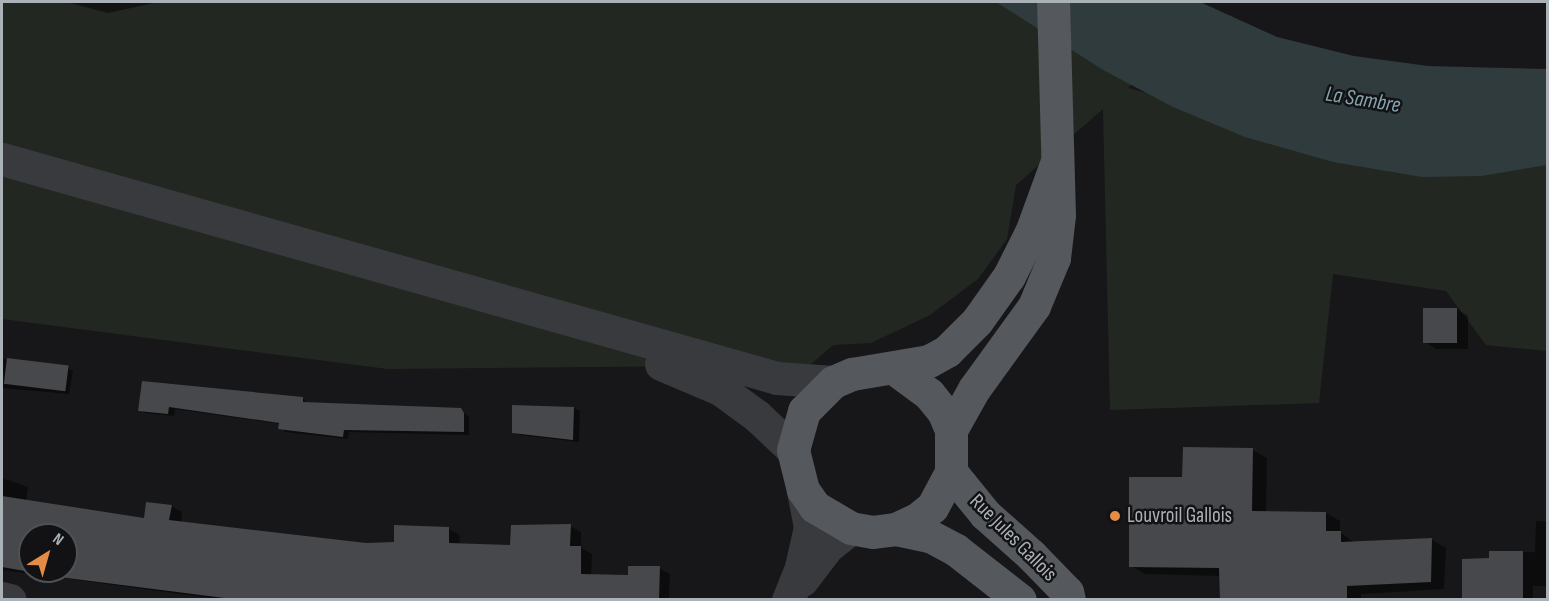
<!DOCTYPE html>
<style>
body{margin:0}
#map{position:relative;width:1549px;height:601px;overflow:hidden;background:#171719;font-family:"Sofia Sans Condensed",sans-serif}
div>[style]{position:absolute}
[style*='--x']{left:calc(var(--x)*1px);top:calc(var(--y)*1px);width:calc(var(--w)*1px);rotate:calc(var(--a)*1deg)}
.green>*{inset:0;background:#222821}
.water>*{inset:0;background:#303b3e}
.shadow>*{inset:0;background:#0007}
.building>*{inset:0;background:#46484b;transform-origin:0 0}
.minor>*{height:33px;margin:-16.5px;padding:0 16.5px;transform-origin:16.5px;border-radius:16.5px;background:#383a3d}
.major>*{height:33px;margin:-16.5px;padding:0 16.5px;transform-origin:16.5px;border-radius:16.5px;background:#55585c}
.dots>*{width:16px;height:16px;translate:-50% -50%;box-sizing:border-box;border:3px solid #121214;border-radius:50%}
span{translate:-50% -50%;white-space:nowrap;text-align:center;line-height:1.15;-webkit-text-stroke:5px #121214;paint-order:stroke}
.poi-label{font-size:21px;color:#aab1b7}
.left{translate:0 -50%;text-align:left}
.street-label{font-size:21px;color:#aab1b7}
.water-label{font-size:22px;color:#85a4af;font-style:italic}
.frame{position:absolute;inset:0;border:3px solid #aab1b7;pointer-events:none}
.north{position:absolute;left:18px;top:523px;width:60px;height:60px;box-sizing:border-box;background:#121214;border:2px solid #4f5255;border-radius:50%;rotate:37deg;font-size:16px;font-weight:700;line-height:24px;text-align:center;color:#aab1b7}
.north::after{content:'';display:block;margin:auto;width:21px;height:27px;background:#e28c46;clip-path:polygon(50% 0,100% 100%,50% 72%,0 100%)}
</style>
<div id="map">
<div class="green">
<i style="clip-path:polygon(2px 2px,1019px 2px,1183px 39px,1128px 88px,1409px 161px,1547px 142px,1547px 351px,1486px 345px,1446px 291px,1333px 274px,1319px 403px,1110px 410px,1103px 109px,1016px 185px,1007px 239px,978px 279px,930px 315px,871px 343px,833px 345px,810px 365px,388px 369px,2px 319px)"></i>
</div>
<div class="water">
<i style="clip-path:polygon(996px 2px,1200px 2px,1277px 37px,1354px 56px,1428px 66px,1547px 69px,1547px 165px,1481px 176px,1422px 177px,1333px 162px,1245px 137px,1173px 107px,1105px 71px)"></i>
</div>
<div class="shadow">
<i style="clip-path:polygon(66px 2px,159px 2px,108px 13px)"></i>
<i style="clip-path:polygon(1457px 309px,1468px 316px,1468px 349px,1436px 349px,1425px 342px)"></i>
<i style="clip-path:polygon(2px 359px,67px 368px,73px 371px,69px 394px,2px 388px)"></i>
<i style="clip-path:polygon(143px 383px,303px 399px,308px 404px,460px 410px,469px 417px,469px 435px,349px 432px,348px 439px,285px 432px,281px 424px,175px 409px,174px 416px,145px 413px,139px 410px)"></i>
<i style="clip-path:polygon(513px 407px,574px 408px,580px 411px,579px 442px,519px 435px,513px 432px)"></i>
<i style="clip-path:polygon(1252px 450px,1267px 458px,1266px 513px,1326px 513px,1340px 521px,1340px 532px,1355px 543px,1432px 540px,1446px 548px,1444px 589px,1361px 594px,1361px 600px,1221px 600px,1221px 576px,1145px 574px,1131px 566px,1184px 478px)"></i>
<i style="clip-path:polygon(evenodd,2px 478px,28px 487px,26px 502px,146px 520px,171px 506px,182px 512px,181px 523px,366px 544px,395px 544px,449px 529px,460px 535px,459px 545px,512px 547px,570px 526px,581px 532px,581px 548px,592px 554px,591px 576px,629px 577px,659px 568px,670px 574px,669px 600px,226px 600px,2px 570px,2px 478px,30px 535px,66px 535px,66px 571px,30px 571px,30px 535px)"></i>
<i style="clip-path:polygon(1536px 521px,1548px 521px,1548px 586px,1533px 586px,1533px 600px,1463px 600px,1491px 559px,1491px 553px,1535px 552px)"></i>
</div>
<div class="building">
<i style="left:1423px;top:308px;width:34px;height:35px"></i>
<i style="left:7px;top:358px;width:62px;height:26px;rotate:7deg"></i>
<i style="clip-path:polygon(142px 381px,303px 397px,303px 402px,461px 408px,464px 413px,464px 432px,344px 430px,343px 437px,278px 429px,279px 423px,169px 407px,168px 414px,138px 411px)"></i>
<i style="clip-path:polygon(512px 405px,574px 407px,573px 440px,512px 433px)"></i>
<i style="clip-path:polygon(1183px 447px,1253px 448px,1252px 511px,1326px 512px,1326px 531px,1341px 531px,1341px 542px,1432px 538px,1431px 582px,1347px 586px,1347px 600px,1220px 600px,1219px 568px,1129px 567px,1129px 477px,1182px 477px)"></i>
<i style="clip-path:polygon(evenodd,2px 496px,144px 518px,146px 502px,172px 505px,169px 520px,366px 543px,394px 542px,394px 525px,449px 527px,449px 543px,510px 545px,511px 525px,571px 524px,570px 546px,581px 546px,581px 574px,628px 575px,628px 566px,660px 566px,659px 600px,240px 600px,59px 577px,2px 567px,2px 496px,30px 535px,66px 535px,66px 571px,30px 571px,30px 535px)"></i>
<i style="clip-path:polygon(1489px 551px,1523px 551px,1523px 600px,1462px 600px,1462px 559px,1489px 558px)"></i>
</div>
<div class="minor">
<i style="--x:2;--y:159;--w:805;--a:15.78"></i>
<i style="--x:777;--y:378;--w:56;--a:4.1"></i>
<i style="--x:661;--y:364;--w:64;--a:23"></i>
<i style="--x:720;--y:389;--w:46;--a:36.1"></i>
<i style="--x:757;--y:416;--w:50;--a:43.4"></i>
<i style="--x:802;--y:580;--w:43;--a:-52.6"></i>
<i style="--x:828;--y:546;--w:29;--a:-38"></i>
<i style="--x:2;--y:598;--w:8;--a:14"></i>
<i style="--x:788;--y:600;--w:35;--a:-68"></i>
<i style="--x:801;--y:567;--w:41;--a:-77.3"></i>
<i style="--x:810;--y:527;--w:38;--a:-101"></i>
</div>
<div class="major">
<i style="--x:895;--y:369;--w:42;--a:36.3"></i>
<i style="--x:929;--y:394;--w:22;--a:51"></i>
<i style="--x:943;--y:411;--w:21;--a:67"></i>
<i style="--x:951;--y:430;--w:42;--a:90"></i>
<i style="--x:951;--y:472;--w:40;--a:118"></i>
<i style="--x:932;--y:507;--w:19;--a:141"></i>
<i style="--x:917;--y:519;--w:23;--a:155"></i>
<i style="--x:896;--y:529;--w:23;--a:173"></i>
<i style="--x:873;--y:532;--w:22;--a:-170"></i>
<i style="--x:851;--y:528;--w:42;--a:-149.7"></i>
<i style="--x:815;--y:507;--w:21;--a:-125"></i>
<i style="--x:803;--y:490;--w:41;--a:-104"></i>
<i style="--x:793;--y:450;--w:41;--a:-74.2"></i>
<i style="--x:804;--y:411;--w:41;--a:-45"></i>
<i style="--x:833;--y:382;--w:21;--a:-23"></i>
<i style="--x:852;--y:374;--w:78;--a:-9.6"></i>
<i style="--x:929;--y:361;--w:21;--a:-29"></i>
<i style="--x:947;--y:351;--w:42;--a:-45"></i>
<i style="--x:977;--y:321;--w:55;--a:-54.6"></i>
<i style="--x:1009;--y:276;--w:51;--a:-63.4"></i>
<i style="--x:1032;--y:230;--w:70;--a:-70"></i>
<i style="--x:951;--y:430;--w:47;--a:-60.7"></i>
<i style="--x:974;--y:389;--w:102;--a:-54.1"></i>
<i style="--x:1034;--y:306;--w:52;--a:-67.4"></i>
<i style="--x:1054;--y:258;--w:43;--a:-83.4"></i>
<i style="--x:1059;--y:215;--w:213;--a:-91.6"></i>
<i style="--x:951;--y:472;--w:54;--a:51"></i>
<i style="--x:985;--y:514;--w:62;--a:41.7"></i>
<i style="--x:1031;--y:555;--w:52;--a:45.8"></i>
<i style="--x:1067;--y:592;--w:8;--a:76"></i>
<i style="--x:896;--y:529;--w:35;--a:12"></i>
<i style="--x:930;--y:536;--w:30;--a:28"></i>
<i style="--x:956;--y:550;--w:81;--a:38"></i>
</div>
<div class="dots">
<i style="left:1115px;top:516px;background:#e28c46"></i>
</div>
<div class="poi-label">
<span class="left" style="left:1127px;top:516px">Louvroil Gallois</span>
</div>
<div class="street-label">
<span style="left:1013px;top:538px;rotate:45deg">Rue Jules Gallois</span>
</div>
<div class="water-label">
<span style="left:1363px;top:100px;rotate:9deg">La Sambre</span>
</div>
<div class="frame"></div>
<div class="north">N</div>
</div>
